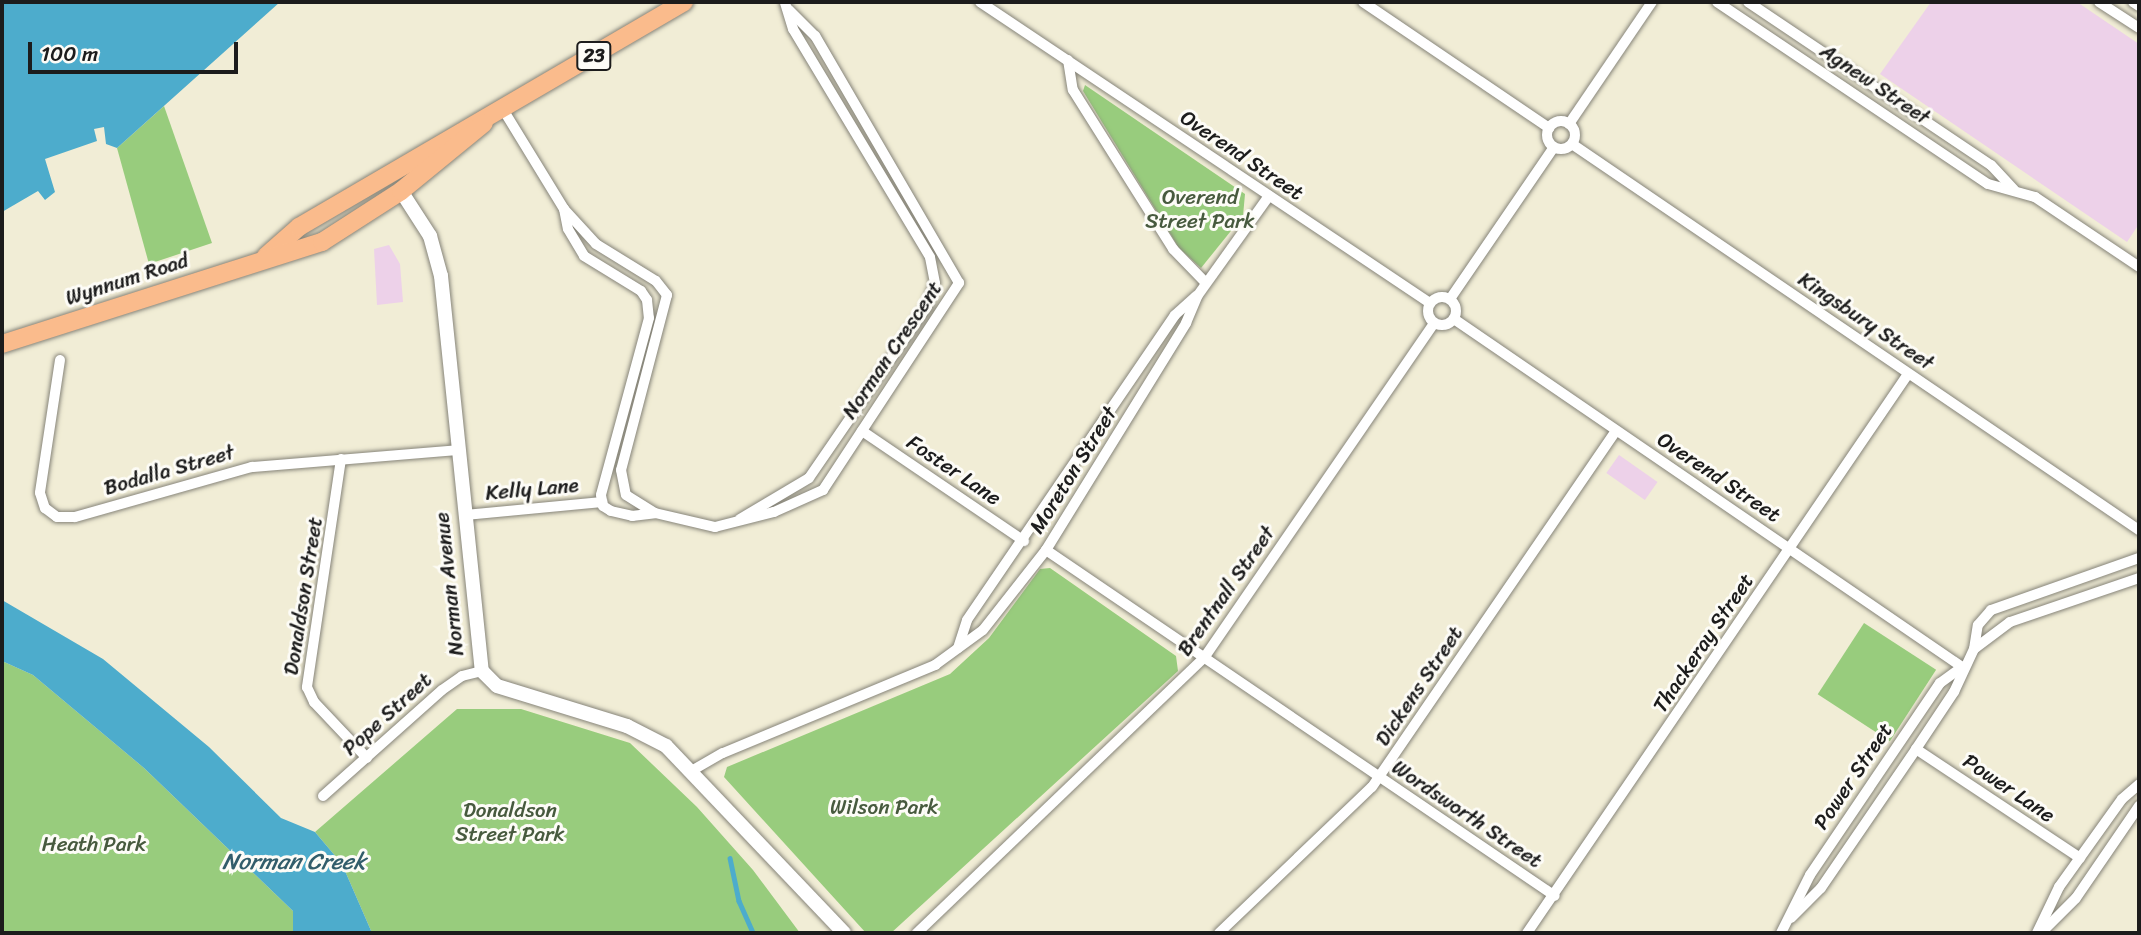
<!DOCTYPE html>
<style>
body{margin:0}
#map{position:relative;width:2141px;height:935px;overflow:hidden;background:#f1edd6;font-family:Sriracha,sans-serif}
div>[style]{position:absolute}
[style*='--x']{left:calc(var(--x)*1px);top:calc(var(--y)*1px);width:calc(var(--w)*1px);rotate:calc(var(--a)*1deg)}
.built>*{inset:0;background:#edd1e9;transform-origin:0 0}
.green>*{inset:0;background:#98cc7d;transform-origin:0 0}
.water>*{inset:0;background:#4daccc}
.stream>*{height:4.5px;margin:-2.25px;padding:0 2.25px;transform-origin:2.25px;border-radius:2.25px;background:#4daccc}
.roads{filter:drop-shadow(0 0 2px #868479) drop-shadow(0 0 2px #868479)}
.minor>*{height:10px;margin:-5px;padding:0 5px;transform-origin:5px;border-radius:5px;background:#fff}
.minor>.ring{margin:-5px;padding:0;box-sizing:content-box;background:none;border:10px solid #fff;border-radius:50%}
.tertiary>*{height:14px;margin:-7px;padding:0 7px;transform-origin:7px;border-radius:7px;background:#fff}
.primary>*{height:18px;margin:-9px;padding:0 9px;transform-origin:9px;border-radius:9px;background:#fabb8c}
span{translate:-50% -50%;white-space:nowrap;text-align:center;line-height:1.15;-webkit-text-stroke:6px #fdfcf7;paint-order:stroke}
.shield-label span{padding:2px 5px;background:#fdfcf7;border:2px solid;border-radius:5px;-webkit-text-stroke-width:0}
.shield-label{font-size:19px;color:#1c1c1c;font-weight:700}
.street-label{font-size:21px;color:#1c1c1c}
.park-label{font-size:21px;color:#475a3e}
.water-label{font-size:23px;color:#325d6b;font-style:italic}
.frame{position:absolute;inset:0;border:4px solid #1c1c1c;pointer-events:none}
.scale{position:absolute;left:28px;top:42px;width:210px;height:32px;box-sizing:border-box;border:4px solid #1c1c1c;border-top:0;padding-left:9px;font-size:21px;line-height:24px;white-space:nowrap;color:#1c1c1c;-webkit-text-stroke:5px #fdfcf7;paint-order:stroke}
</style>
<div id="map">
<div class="built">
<i style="clip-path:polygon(1931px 2px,2077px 2px,2139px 44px,2139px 224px,2127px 242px,1880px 74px)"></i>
<i style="clip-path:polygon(389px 245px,400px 264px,403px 302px,377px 305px,374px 249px)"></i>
<i style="left:1619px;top:455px;width:47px;height:22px;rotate:35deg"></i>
</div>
<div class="green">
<i style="clip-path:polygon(1085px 85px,1245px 194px,1243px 216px,1201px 268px,1179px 248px,1083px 91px)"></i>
<i style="clip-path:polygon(164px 106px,212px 243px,149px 264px,117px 148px)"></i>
<i style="clip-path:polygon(1050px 568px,1176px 656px,1178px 671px,891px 933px,866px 933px,724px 777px,727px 767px,950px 674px,989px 638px,1040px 569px)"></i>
<i style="left:1864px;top:623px;width:86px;height:85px;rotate:33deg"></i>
<i style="clip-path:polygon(2px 661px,33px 675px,144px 768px,293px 911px,293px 933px,2px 933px)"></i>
<i style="clip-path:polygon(457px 709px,521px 709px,630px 743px,697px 807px,753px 870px,800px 933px,372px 933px,342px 864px,315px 832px)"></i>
</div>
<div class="water">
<i style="clip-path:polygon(2px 2px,280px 2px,117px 148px,106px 144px,104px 127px,94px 129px,97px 141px,45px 159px,55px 192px,45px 200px,38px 191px,2px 212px)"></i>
<i style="clip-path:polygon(2px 600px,103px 659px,209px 747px,281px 818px,315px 832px,342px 864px,372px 933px,293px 933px,293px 911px,144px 768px,33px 675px,2px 661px)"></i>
</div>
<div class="stream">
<i style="--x:730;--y:858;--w:44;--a:78.2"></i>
<i style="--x:739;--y:901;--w:35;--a:66"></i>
</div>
<div class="roads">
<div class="minor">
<i style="--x:980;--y:2;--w:541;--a:33.78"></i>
<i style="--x:1363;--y:2;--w:225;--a:34.1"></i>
<i style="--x:1717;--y:2;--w:326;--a:33.9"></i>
<i style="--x:1988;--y:184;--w:49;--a:15.5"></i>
<i style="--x:2035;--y:197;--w:125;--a:33.9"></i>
<i style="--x:1748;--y:2;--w:293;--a:33.9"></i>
<i style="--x:1991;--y:165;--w:34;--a:47"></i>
<i style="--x:2099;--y:2;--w:48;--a:33"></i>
<i style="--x:2133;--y:2;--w:7;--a:34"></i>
<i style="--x:1068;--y:60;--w:30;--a:81"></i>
<i style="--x:1073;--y:90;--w:188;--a:57.8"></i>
<i style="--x:1173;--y:249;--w:47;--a:45.9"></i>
<i style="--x:504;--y:111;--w:115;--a:58.5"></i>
<i style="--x:564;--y:209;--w:47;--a:47.6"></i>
<i style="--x:596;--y:244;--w:70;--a:31.7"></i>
<i style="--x:656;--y:281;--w:18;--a:52"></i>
<i style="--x:667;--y:295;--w:181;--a:104.7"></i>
<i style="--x:621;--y:470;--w:25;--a:79"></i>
<i style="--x:626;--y:495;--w:34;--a:32"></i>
<i style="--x:655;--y:513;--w:62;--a:13.1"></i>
<i style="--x:715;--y:527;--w:61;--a:-14.3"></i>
<i style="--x:774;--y:512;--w:54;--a:-24.2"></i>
<i style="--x:823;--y:490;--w:248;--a:-56.7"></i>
<i style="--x:959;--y:283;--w:286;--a:-120.2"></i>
<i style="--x:815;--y:36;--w:37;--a:-135"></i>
<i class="ring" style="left:1547px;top:121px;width:18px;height:18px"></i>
<i style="--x:1569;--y:124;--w:148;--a:-55.8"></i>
<i style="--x:1572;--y:144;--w:686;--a:34.25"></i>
<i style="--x:564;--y:209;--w:20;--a:79"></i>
<i style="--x:568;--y:229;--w:31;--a:59"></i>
<i style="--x:584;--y:256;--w:67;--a:31.6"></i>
<i style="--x:641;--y:291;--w:11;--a:56"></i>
<i style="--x:647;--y:300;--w:18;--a:84"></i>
<i style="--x:649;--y:318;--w:183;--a:105.2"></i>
<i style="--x:601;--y:495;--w:11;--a:80"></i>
<i style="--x:603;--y:506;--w:9;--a:32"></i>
<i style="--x:611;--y:511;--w:22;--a:13"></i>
<i style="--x:632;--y:516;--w:23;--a:-7"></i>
<i class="ring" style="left:1428px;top:297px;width:18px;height:18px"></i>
<i style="--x:1450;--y:299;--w:184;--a:-55.6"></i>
<i style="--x:1454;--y:319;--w:616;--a:34.41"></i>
<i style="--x:60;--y:360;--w:134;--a:98.6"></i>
<i style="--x:40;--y:493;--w:16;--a:72"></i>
<i style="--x:45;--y:508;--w:15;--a:37"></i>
<i style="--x:57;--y:517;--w:18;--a:0"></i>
<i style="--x:75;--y:517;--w:184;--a:-15.8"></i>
<i style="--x:252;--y:467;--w:207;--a:-4.7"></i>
<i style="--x:862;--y:431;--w:196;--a:34.2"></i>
<i style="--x:341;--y:459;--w:231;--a:98.5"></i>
<i style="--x:307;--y:687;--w:17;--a:65"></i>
<i style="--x:314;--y:702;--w:77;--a:46.6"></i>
<i style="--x:465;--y:515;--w:138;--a:-5.4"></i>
<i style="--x:740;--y:519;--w:80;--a:-30.7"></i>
<i style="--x:809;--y:478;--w:209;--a:-55.5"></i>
<i style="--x:927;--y:306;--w:24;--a:-71"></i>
<i style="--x:935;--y:283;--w:26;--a:-101"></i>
<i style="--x:930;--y:257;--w:266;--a:-121"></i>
<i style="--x:793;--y:29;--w:28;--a:-107"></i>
<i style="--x:1046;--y:550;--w:615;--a:34.21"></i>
<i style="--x:958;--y:648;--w:29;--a:-72"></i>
<i style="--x:967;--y:620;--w:369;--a:-55.7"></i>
<i style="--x:1175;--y:315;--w:28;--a:-42"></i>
<i style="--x:1974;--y:649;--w:24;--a:-81"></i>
<i style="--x:1978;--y:625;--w:20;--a:-49"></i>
<i style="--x:1991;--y:610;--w:157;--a:-19.4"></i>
<i style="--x:1916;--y:749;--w:197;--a:33.6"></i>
<i style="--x:693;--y:770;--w:34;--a:-30"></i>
<i style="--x:723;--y:753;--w:230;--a:-22.5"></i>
<i style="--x:935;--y:665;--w:59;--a:-36.1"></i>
<i style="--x:983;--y:630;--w:102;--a:-51.8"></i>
<i style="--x:1046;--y:550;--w:267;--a:-58.3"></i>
<i style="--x:1186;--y:323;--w:30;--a:-67"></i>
<i style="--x:1198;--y:295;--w:122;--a:-54.4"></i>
<i style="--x:323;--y:796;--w:159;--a:-41.7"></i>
<i style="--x:442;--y:690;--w:24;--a:-35"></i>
<i style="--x:462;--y:676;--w:21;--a:-14"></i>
<i style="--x:1791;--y:918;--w:42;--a:-45"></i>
<i style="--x:1821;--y:888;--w:168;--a:-55.6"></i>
<i style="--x:1916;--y:749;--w:69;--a:-56.3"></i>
<i style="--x:1954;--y:692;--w:47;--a:-65.1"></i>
<i style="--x:1974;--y:649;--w:45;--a:-36.9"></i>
<i style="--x:2010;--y:622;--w:136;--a:-18.8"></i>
<i style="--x:917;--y:933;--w:397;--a:-43.8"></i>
<i style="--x:1204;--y:658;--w:406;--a:-55.5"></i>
<i style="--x:1219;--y:933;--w:211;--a:-43.7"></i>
<i style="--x:1372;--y:787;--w:432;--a:-55.6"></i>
<i style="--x:1527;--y:933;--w:676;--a:-55.72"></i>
<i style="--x:1781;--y:933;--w:65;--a:-63.4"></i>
<i style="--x:1810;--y:875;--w:232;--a:-55.9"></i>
<i style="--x:1940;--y:683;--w:27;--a:-36"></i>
<i style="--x:2037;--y:933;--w:51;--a:-64.4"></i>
<i style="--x:2059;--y:887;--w:108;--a:-54.4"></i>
<i style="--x:2122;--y:799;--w:23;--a:-41"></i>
<i style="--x:2041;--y:933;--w:49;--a:-45"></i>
<i style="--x:2076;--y:898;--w:112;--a:-55.6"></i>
</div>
<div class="tertiary">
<i style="--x:401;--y:191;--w:54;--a:57.2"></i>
<i style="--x:430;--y:236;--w:41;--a:74.6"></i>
<i style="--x:441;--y:276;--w:397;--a:84.1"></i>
<i style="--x:482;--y:671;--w:21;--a:45"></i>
<i style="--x:497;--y:686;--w:136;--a:17.1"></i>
<i style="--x:627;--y:726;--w:44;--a:27.1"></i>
<i style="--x:666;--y:746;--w:258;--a:46.4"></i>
</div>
<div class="primary">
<i style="--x:266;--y:256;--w:44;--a:-41.3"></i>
<i style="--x:299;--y:227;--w:446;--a:-30.3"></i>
<i style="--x:2;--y:344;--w:336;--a:-17.7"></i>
<i style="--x:322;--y:242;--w:94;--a:-32.8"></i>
<i style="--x:401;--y:191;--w:107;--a:-39.3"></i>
</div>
</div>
<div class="shield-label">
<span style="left:594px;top:56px">23</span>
</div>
<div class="street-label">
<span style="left:1875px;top:84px;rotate:34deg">Agnew Street</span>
<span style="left:1242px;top:155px;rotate:34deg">Overend Street</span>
<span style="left:127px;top:279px;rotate:-18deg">Wynnum Road</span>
<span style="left:1866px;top:321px;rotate:34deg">Kingsbury Street</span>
<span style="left:892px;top:350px;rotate:-56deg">Norman Crescent</span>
<span style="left:169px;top:470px;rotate:-16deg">Bodalla Street</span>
<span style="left:954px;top:470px;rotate:34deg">Foster Lane</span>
<span style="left:1073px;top:470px;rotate:-58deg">Moreton Street</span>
<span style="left:1719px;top:477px;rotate:34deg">Overend Street</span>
<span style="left:532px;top:489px;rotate:-5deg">Kelly Lane</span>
<span style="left:449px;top:584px;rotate:-96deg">Norman Avenue</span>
<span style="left:1226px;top:591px;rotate:-55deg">Brentnall Street</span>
<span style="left:303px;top:596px;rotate:-81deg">Donaldson Street</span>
<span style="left:1703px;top:643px;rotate:-56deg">Thackeray Street</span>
<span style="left:1419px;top:686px;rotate:-56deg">Dickens Street</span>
<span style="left:387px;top:714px;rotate:-42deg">Pope Street</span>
<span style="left:1853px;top:776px;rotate:-56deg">Power Street</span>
<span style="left:2009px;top:788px;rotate:34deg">Power Lane</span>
<span style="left:1467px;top:814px;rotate:34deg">Wordsworth Street</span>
</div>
<div class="park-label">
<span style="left:1200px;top:209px">Overend<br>Street Park</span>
<span style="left:884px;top:807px">Wilson Park</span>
<span style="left:510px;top:822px">Donaldson<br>Street Park</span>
<span style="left:94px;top:844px">Heath Park</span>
</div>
<div class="water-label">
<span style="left:294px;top:862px">Norman Creek</span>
</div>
<div class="frame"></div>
<div class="scale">100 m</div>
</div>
